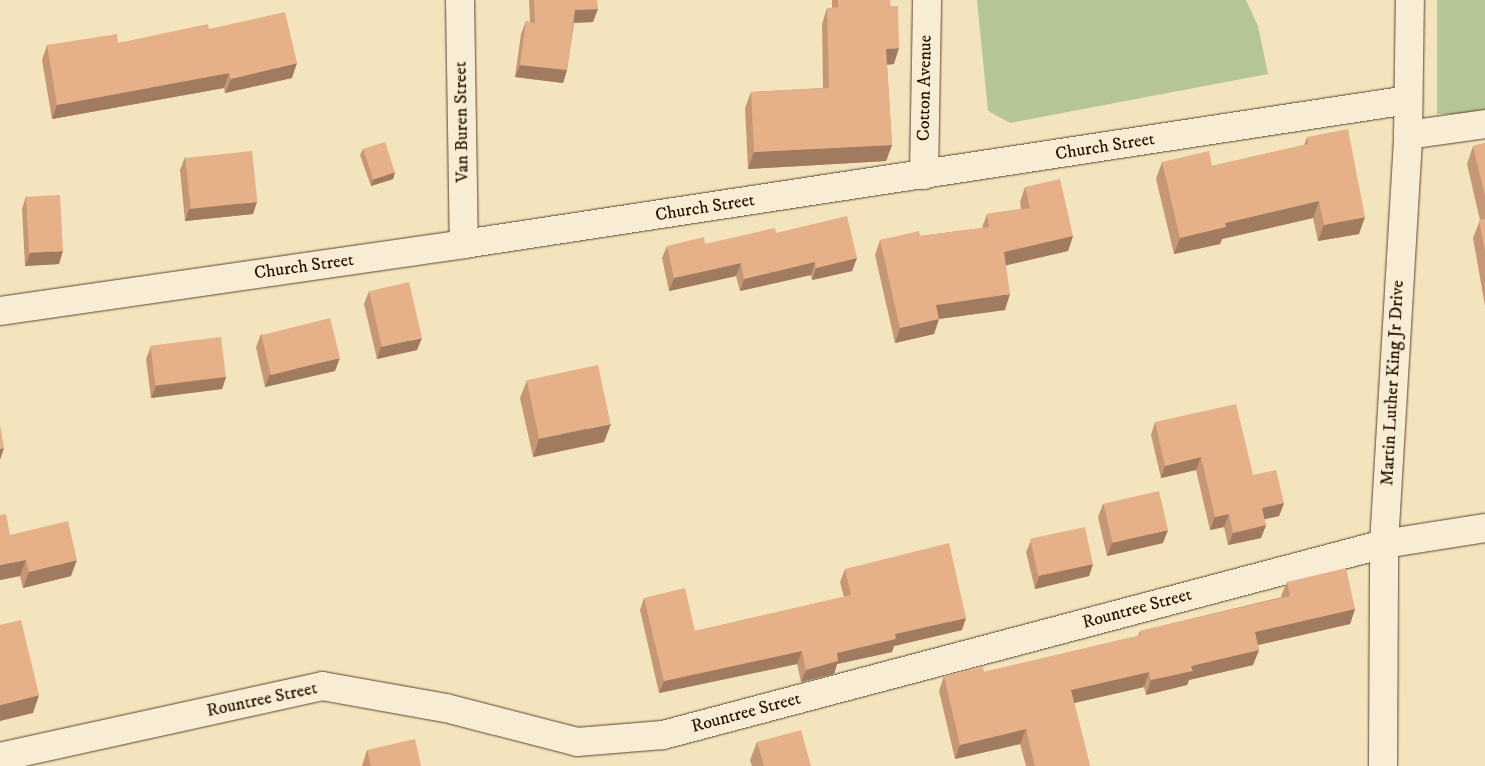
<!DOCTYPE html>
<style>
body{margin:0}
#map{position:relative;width:1485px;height:766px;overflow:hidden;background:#f4e4bd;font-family:"IM FELL DW Pica",serif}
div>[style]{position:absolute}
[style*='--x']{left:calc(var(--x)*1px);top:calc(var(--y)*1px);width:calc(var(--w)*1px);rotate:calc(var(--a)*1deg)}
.green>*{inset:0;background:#b6c595;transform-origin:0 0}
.roads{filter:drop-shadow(0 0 1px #5a452f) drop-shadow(0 0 1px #5a452f)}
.street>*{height:28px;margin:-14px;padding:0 14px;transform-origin:14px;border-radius:14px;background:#f8edd4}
.secondary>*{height:28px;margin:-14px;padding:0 14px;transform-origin:14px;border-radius:14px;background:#f8edd4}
.wall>*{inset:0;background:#c69775}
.shaded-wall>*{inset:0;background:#a17b5f}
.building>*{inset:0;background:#e6b088;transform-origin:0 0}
span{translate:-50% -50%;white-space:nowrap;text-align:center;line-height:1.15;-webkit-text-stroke:4.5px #f8edd4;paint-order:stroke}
.street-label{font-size:18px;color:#261000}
</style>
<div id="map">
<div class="green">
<i style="clip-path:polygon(977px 0,1246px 0,1258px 26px,1268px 74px,1010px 123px,988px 111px)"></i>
<i style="left:1437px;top:0;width:48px;height:114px"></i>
</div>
<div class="roads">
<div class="street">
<i style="--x:460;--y:0;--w:244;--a:89.1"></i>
<i style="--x:1408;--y:135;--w:78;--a:-8.1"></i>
<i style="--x:924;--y:175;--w:175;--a:-89"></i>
<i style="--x:0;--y:311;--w:469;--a:-8.2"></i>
<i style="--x:464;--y:244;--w:955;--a:-8.67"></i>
<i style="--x:0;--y:757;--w:330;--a:-12.4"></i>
<i style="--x:322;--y:686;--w:126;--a:10.1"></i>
<i style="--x:446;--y:708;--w:135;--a:14.5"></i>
<i style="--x:577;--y:742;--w:86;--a:-4.7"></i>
<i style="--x:663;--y:735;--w:746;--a:-14.84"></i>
<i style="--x:1384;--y:544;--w:102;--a:-9"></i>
</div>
<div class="secondary">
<i style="--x:1383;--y:766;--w:222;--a:-89.7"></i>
<i style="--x:1384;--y:544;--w:410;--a:-86.6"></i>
<i style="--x:1408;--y:135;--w:135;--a:-89.2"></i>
</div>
</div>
<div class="wall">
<i style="clip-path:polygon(529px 0,597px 0,593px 22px,574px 23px,567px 70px,563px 83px,515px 77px,521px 34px,526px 21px,530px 22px)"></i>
<i style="clip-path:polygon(832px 0,890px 0,894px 64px,887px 65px,892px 145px,886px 161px,748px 169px,745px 108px,751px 92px,823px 88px,822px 24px,827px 8px,832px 8px)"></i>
<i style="clip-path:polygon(209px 29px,292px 78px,225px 93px,224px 88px,52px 119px,42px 60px,47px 45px,118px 43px)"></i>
<i style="clip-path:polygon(1307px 137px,1359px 234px,1318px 241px,1313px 218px,1222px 239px,1220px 244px,1174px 254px,1156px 179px,1162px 162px,1212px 166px,1304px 145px)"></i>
<i style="clip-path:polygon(1485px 143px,1485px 306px,1473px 238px,1480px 220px,1467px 164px,1473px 146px)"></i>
<i style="clip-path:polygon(363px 149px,395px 172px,393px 179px,371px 186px,360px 155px)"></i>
<i style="clip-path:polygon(185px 157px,253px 214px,185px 221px,180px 170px)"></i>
<i style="clip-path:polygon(1025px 187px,1073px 236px,1068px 251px,1006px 265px,1005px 310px,939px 319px,934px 334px,895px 343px,875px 255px,880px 240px,920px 236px,982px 228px,987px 214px,1021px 209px,1020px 202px)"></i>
<i style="clip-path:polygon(26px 196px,59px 264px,25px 266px,22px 209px)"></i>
<i style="clip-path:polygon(776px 233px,857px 258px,852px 271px,812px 280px,811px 275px,740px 291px,736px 276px,669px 291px,662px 258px,667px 246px,705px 244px)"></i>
<i style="clip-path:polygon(369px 291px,417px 350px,377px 359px,364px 304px)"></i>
<i style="clip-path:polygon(261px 334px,335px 371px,265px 387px,256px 347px)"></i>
<i style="clip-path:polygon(151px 346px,226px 377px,222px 389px,151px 398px,146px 359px)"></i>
<i style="clip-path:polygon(527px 380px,604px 442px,533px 457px,520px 398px)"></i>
<i style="clip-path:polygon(1155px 422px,1253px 475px,1284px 503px,1279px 516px,1264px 519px,1266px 525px,1261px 538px,1228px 545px,1224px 527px,1210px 530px,1196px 470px,1161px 478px,1151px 435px)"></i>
<i style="clip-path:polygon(1103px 504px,1163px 543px,1107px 556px,1098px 517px)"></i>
<i style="clip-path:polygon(10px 535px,71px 576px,23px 588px,20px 576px,0 580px)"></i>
<i style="clip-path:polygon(1031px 540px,1093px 564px,1089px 576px,1035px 589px,1026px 552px)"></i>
<i style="clip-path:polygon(845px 569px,962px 630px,894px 646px,892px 652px,837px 664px,834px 674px,801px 682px,797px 664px,659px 693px,640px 610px,644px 598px,695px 631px,844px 597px,840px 582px)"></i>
<i style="clip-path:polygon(1287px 582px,1355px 609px,1350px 624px,1258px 645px,1259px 650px,1253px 665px,1189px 680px,1187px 685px,1146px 695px,1144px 687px,1074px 703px,1090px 766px,1026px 766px,1020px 744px,955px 759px,939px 691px,944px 676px,984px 672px,1138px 636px,1140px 631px,1282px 597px,1281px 596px)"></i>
<i style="clip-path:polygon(757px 742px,811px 766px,752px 766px,750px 760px)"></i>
<i style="clip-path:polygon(367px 750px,421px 766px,362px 766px)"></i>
</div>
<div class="shaded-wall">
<i style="clip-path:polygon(598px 9px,593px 22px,571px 23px,575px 10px)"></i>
<i style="clip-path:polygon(899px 48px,894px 64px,880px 65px,886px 49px)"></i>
<i style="clip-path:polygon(297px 63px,292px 78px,225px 93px,231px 79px)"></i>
<i style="clip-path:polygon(520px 65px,567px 70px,563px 83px,515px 77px)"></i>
<i style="clip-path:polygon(229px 73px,224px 88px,52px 119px,57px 105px)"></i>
<i style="clip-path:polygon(892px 145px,886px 161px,748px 169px,754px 152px)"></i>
<i style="clip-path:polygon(395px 172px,393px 179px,371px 186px,373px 180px)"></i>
<i style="clip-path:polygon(1319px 201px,1313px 218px,1222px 239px,1220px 244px,1174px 254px,1180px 238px,1225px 223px)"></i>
<i style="clip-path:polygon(257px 202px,253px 214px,185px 221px,189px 209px)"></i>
<i style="clip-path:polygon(1365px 217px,1359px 234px,1318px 241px,1324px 225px)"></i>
<i style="clip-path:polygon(1073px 236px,1068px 251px,999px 267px,1004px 252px)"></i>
<i style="clip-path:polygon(63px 251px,59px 264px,25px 266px,30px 253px)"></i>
<i style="clip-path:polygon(857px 258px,852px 271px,812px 280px,816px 268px)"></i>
<i style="clip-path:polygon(815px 262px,811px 275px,740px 291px,744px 279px)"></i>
<i style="clip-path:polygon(741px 263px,736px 276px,669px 291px,674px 278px)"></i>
<i style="clip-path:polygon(1010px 294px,1005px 310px,931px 320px,936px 305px)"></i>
<i style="clip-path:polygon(939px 319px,934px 334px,895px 343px,900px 328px)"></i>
<i style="clip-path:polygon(422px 338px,417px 350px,377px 359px,381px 347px)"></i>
<i style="clip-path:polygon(340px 358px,335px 371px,265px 387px,270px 374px)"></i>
<i style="clip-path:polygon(226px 377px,222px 389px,151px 398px,156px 386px)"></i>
<i style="clip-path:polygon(611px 424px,604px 442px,533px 457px,539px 439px)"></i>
<i style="clip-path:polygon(4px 448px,0 460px,0 449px)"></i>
<i style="clip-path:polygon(1201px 457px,1196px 470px,1161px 478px,1165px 466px)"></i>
<i style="clip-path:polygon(1284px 503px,1279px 516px,1257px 521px,1262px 508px)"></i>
<i style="clip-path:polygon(1229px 514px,1224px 527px,1210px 530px,1215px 517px)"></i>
<i style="clip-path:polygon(1266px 525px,1261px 538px,1228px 545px,1233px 533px)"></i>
<i style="clip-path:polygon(1168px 530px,1163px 543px,1107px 556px,1112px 543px)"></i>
<i style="clip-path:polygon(26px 560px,20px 576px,0 580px,0 565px)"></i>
<i style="clip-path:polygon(77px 560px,71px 576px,23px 588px,29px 572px)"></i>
<i style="clip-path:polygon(1093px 564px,1089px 576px,1035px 589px,1039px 576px)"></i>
<i style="clip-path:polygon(1355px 609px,1350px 624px,1249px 647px,1255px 632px)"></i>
<i style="clip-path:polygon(966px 618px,962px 630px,894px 646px,892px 652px,837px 664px,834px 674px,801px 682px,806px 670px,837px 653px,895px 634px)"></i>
<i style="clip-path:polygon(1259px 650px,1253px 665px,1189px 680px,1187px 685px,1146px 695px,1151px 680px,1191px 666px)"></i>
<i style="clip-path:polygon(802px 651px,797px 664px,659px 693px,664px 681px)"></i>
<i style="clip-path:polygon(1149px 672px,1144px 687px,1065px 705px,1071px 690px)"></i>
<i style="clip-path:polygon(39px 695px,33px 713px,0 721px,0 705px)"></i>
<i style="clip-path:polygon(1026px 729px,1020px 744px,955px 759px,960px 745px)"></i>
</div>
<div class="building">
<i style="clip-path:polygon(534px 0,597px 0,598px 9px,575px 10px,567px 70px,520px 65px,526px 21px,535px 23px)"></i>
<i style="clip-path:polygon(838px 0,890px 0,890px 6px,898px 6px,899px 48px,886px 49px,892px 145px,754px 152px,751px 92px,829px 88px,827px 8px,838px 7px)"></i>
<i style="clip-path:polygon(285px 12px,297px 63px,231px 79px,229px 73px,57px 105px,47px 45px,117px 34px,118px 43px,208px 24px,209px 29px)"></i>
<i style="clip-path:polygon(1348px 129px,1365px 217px,1324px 225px,1319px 201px,1225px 223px,1226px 227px,1180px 238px,1162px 162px,1209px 151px,1212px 166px,1308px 144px,1307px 137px)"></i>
<i style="left:385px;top:142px;width:32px;height:23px;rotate:72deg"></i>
<i style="clip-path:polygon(1485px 143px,1485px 196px,1473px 146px)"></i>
<i style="left:252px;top:151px;width:51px;height:67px;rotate:84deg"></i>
<i style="clip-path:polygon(1060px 179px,1073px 236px,1004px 252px,1010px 294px,936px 305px,939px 319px,900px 328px,880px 240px,919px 231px,920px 236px,989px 227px,987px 214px,1030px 208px,1025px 187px)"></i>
<i style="left:60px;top:195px;width:56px;height:34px;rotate:87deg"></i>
<i style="clip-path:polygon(847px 216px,857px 258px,816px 268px,815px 262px,744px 279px,741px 263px,674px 278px,667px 246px,704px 237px,705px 244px,775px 228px,776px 233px)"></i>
<i style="clip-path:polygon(1485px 219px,1485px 251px,1479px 220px)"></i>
<i style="left:409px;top:282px;width:57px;height:41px;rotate:77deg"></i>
<i style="left:330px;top:318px;width:41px;height:71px;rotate:76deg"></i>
<i style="left:221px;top:337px;width:40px;height:71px;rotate:83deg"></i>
<i style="left:598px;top:365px;width:60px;height:73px;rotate:78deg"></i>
<i style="clip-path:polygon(1236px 404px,1253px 475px,1276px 470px,1284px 503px,1262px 508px,1266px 525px,1233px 533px,1229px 514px,1215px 517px,1201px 457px,1165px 466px,1155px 422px)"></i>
<i style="clip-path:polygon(0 425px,4px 448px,0 449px)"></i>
<i style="left:1159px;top:491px;width:40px;height:57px;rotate:77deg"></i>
<i style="clip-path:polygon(6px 514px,10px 535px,68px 521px,77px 560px,29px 572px,26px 560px,0 565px,0 515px)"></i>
<i style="left:1085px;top:527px;width:38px;height:56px;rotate:78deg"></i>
<i style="clip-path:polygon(949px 543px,966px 618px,895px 634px,896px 639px,837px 653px,838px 661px,806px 670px,802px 651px,664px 681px,644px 598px,685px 588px,695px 631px,851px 595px,845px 569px)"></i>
<i style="clip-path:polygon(1346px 568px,1355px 609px,1255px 632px,1259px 650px,1191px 666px,1193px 671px,1151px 680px,1149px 672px,1071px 690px,1090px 766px,1035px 766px,1026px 729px,960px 745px,944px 676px,983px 667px,984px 672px,1141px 635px,1140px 631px,1290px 596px,1287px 582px)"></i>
<i style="clip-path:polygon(21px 620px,39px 695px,0 705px,0 625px)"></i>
<i style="clip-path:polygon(801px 730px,811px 766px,764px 766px,757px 742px)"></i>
<i style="clip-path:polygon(415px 739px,421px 766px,371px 766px,367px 750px)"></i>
</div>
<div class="street-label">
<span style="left:925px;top:88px;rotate:-89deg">Cotton Avenue</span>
<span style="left:462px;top:122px;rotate:-91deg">Van Buren Street</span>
<span style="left:1105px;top:147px;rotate:-9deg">Church Street</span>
<span style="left:705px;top:208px;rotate:-9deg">Church Street</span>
<span style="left:304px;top:267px;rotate:-8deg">Church Street</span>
<span style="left:1393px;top:383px;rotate:-87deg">Martin Luther King Jr Drive</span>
<span style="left:1137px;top:609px;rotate:-15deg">Rountree Street</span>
<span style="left:262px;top:700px;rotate:-12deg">Rountree Street</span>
<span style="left:746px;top:713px;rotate:-15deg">Rountree Street</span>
</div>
</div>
